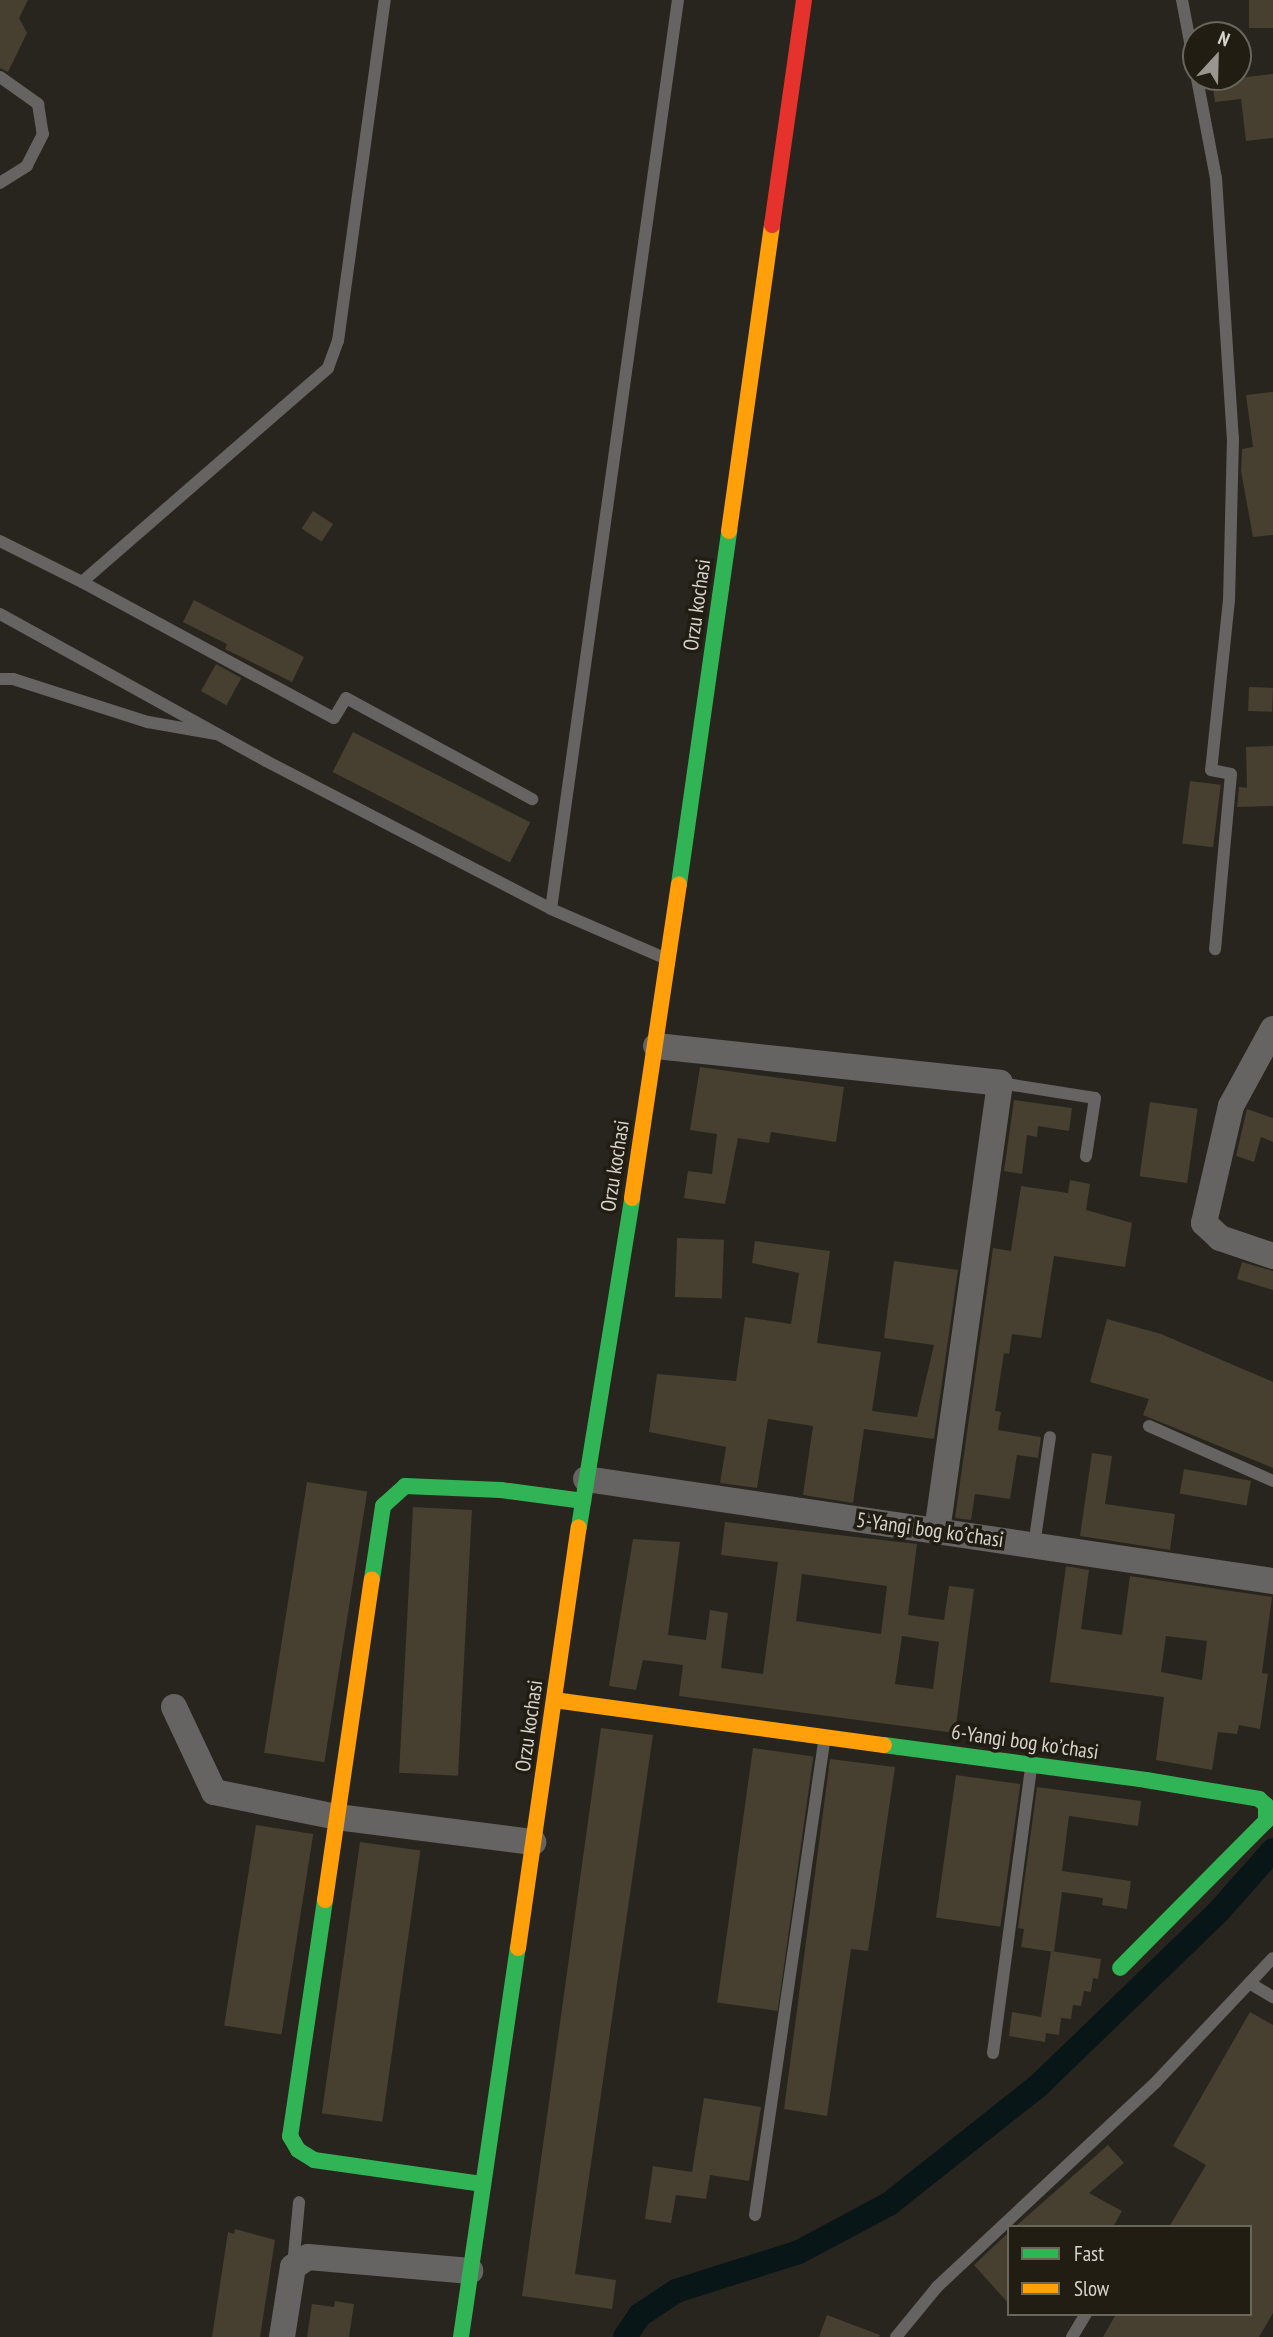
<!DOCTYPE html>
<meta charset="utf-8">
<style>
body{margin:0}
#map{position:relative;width:1273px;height:2337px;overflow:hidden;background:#28251e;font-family:"PT Sans Narrow",sans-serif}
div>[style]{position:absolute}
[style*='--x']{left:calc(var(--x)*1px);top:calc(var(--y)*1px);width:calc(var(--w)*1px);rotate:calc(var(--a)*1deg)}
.canal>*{height:24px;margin:-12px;padding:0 12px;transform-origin:12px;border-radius:12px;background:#091618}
.building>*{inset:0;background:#473f30;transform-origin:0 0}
.lane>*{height:12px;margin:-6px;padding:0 6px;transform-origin:6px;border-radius:6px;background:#666462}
.street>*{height:26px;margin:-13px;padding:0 13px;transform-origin:13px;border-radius:13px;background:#666462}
.fast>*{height:16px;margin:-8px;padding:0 8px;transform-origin:8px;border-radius:8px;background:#30b455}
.slow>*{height:16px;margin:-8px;padding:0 8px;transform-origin:8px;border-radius:8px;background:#ff9f0a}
.jam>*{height:16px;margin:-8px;padding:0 8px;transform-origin:8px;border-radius:8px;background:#e5322d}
span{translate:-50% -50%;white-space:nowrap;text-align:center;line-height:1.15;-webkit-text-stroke:7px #211d12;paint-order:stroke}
.street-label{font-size:21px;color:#d6d3cc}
.legend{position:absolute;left:1007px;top:2225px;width:245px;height:91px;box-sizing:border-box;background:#211d12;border:2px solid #69665c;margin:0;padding:9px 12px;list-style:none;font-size:21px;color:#d6d3cc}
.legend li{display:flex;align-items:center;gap:14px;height:35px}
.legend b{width:35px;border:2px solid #69665c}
.north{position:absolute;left:1182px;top:21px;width:70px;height:70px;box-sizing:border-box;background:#211d12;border:2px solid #69665c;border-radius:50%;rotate:22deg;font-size:19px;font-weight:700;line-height:28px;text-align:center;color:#d6d3cc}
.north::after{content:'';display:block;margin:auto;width:24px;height:32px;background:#99968f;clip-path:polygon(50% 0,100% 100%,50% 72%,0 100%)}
</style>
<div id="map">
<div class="canal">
<i style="--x:625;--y:2337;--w:27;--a:-56"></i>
<i style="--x:640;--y:2315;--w:43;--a:-33.7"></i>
<i style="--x:676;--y:2291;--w:129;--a:-17.6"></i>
<i style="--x:799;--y:2252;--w:102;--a:-28.1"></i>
<i style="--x:889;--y:2204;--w:190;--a:-38.4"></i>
<i style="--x:1038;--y:2086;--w:252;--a:-44"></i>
<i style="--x:1219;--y:1911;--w:81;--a:-48.5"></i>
</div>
<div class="building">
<i style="clip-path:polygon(0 0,28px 0,19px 18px,27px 33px,8px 72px,0 68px)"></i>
<i style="left:1249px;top:0;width:24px;height:28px"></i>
<i style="clip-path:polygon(1273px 74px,1273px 138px,1246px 141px,1241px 99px,1215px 102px,1212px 81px)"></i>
<i style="clip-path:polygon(1273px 392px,1273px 535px,1253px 537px,1241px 471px,1242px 449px,1253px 447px,1246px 395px)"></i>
<i style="left:313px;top:511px;width:24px;height:21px;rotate:33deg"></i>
<i style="clip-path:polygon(194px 600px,304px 657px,292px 682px,225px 649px,227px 644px,183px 622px)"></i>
<i style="left:216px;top:664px;width:29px;height:31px;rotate:29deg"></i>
<i style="left:1249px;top:687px;width:24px;height:24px;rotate:2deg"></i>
<i style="left:353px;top:732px;width:199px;height:45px;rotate:27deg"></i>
<i style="clip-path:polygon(1273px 746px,1273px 806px,1237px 807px,1239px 787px,1247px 788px,1246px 747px)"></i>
<i style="left:1190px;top:781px;width:31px;height:63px;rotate:7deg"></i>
<i style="clip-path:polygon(700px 1067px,844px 1087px,836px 1142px,771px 1132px,769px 1143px,738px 1138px,725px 1204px,684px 1198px,688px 1171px,712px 1174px,717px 1134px,690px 1130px)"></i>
<i style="clip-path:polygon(1014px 1100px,1072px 1108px,1069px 1131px,1038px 1126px,1037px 1137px,1027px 1135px,1022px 1174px,1004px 1171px)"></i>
<i style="left:1150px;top:1102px;width:48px;height:75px;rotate:8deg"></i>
<i style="clip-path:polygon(1247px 1109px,1273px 1118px,1273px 1142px,1261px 1137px,1254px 1162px,1236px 1156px)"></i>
<i style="clip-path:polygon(1070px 1180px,1090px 1184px,1086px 1210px,1132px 1223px,1125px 1267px,1054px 1256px,1041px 1338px,1012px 1334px,1009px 1354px,1004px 1353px,995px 1411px,1001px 1412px,998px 1430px,1041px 1437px,1038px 1458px,1017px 1455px,1010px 1499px,975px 1494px,971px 1520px,955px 1518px,993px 1248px,1011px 1251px,1021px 1186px,1068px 1193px)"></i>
<i style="left:677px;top:1238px;width:47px;height:59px;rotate:2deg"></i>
<i style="clip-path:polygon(755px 1241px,830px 1251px,817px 1343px,881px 1352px,872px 1411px,917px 1417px,934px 1345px,884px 1338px,894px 1261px,958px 1270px,934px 1439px,864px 1429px,853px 1503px,803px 1495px,813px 1426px,768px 1419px,757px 1488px,720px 1483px,726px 1447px,649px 1432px,657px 1374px,736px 1381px,745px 1317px,791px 1324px,799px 1273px,752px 1263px)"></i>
<i style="clip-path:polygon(1242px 1262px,1273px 1271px,1273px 1290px,1237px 1279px)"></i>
<i style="clip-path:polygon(1107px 1319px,1161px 1334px,1273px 1382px,1273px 1468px,1143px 1415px,1149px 1399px,1090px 1382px)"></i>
<i style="clip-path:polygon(1092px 1453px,1112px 1456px,1105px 1504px,1175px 1514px,1170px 1550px,1080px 1536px)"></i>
<i style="left:1184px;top:1469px;width:68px;height:25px;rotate:10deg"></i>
<i style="left:307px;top:1482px;width:61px;height:274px;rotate:9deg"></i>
<i style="left:413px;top:1507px;width:59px;height:266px;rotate:3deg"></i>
<i style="clip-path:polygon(evenodd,725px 1522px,917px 1544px,908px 1615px,944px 1620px,949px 1586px,974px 1589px,955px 1733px,679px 1696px,683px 1665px,643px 1660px,636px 1690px,609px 1686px,633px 1539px,680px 1542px,668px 1635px,706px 1640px,710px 1610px,728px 1613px,721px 1668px,763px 1674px,778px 1562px,721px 1555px,725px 1522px,802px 1574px,887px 1586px,881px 1634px,796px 1621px,802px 1574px,725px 1522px,902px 1636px,939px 1642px,933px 1689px,895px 1684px,902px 1636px)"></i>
<i style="clip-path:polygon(evenodd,1066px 1566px,1089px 1570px,1081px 1629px,1122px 1635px,1130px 1576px,1272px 1597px,1262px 1673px,1268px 1674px,1260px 1729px,1239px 1725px,1237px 1734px,1218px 1732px,1212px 1770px,1156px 1760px,1164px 1697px,1050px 1682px,1066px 1566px,1166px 1636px,1207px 1641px,1202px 1680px,1161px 1672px,1166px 1636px)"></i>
<i style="clip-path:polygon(601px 1728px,653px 1735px,575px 2274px,616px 2280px,612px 2309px,522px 2296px)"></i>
<i style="left:753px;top:1748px;width:61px;height:257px;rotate:8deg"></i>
<i style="clip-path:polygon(830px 1759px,895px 1767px,868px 1951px,851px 1949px,827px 2116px,784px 2109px)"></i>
<i style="left:956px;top:1775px;width:65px;height:144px;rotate:8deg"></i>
<i style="clip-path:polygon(1037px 1787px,1141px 1801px,1138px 1826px,1069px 1816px,1062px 1871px,1131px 1881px,1127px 1909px,1102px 1905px,1103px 1898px,1062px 1892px,1054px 1952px,1021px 1947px,1024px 1929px,1018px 1928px)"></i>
<i style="left:256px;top:1825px;width:58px;height:203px;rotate:9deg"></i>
<i style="left:360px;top:1842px;width:61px;height:274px;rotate:8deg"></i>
<i style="clip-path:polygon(1051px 1951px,1101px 1959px,1098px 1979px,1093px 1978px,1091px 1992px,1084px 1991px,1081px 2006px,1073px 2005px,1071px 2019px,1061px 2018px,1059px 2035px,1046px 2033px,1045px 2042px,1009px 2036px,1012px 2012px,1041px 2017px)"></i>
<i style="clip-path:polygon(1250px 2012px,1273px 2025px,1273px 2313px,1259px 2337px,1103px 2337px,1116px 2314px,1250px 2314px,1250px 2227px,1169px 2227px,1206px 2165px,1173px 2146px)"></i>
<i style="clip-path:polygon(704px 2098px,761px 2107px,749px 2181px,710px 2175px,706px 2199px,676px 2195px,671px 2223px,645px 2219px,653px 2166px,692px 2172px)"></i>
<i style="clip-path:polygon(1108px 2145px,1124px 2163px,1089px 2193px,1122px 2211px,1113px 2227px,1015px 2227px)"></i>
<i style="clip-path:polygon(235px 2229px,275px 2240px,260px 2337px,212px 2337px,228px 2232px,234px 2234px)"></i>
<i style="clip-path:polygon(1009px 2232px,1009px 2304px,974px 2265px)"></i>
<i style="clip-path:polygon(335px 2301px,354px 2304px,349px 2337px,307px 2337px,312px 2304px,334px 2307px)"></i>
<i style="clip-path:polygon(827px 2315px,880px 2335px,879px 2337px,819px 2337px)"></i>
</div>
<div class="lane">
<i style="--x:1182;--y:0;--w:181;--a:79.2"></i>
<i style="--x:1216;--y:178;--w:261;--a:86.3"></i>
<i style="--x:1233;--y:438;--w:162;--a:91.4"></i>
<i style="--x:1229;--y:600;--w:171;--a:96"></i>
<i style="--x:1211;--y:770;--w:20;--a:11"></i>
<i style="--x:1231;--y:774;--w:176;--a:95.2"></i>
<i style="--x:0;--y:77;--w:47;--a:35.4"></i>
<i style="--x:38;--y:104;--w:30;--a:81"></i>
<i style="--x:43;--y:134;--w:36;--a:117"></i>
<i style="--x:27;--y:166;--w:32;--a:148"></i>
<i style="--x:0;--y:541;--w:92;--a:26.6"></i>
<i style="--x:82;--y:582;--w:326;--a:-41"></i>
<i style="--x:328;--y:368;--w:29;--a:-70"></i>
<i style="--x:338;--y:341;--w:344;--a:-82.2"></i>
<i style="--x:82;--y:582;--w:286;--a:28.4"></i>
<i style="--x:334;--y:718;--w:23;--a:-59"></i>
<i style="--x:346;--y:698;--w:212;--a:28.5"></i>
<i style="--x:0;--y:614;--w:304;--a:28.9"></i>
<i style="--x:266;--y:761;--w:321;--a:27.4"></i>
<i style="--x:551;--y:909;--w:123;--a:23.4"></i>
<i style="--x:0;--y:679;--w:13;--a:0"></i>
<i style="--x:13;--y:679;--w:142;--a:17.7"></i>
<i style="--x:148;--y:722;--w:69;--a:10"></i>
<i style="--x:551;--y:909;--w:918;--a:-82.05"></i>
<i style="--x:1000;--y:1083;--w:96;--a:9"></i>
<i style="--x:1095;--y:1098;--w:59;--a:98.8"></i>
<i style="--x:1149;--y:1426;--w:136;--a:23.9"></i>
<i style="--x:1034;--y:1545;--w:109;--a:-81.6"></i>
<i style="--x:1251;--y:1984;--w:26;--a:31"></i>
<i style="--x:993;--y:2053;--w:288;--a:-82.4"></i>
<i style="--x:755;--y:2215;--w:479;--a:-81.7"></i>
<i style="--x:293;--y:2266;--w:64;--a:-84.6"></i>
<i style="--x:896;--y:2337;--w:65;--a:-50.6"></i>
<i style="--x:937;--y:2287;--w:300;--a:-43.1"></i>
<i style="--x:1156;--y:2082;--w:170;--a:-46.7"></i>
<i style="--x:1072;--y:2337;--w:27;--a:-59"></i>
</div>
<div class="street">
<i style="--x:1273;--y:1029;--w:88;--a:118.6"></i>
<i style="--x:1231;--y:1106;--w:120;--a:103"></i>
<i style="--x:1204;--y:1223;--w:22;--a:43"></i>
<i style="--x:1220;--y:1238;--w:56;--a:18.8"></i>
<i style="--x:656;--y:1046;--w:346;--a:6.1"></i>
<i style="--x:1000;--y:1083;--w:452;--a:98"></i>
<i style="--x:586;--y:1479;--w:695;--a:8.45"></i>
<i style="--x:174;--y:1707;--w:94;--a:64.8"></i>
<i style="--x:214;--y:1792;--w:126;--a:11.5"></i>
<i style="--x:337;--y:1817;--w:198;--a:7.3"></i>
<i style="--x:282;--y:2337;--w:71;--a:-81.1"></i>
<i style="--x:293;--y:2267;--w:18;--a:-34"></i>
<i style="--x:308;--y:2257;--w:163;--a:4.9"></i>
</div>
<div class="fast">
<i style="--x:679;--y:884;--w:357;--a:-81.9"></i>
<i style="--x:579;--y:1527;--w:333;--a:-80.8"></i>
<i style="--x:372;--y:1579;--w:74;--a:-81.4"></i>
<i style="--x:383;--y:1506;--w:30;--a:-42"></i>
<i style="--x:405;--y:1486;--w:96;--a:2.4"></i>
<i style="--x:501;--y:1490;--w:83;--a:7.6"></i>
<i style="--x:884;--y:1745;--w:264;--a:7.6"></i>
<i style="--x:1146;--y:1780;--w:115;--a:9.5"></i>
<i style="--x:1259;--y:1799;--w:9;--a:41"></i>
<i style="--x:1266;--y:1805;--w:16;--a:90"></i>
<i style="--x:1266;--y:1821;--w:207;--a:134.8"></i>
<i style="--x:325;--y:1900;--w:239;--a:98.4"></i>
<i style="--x:290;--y:2136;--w:16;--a:60"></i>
<i style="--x:298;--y:2150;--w:19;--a:32"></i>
<i style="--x:314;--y:2160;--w:171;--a:8.1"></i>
<i style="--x:461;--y:2337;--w:393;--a:-81.7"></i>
</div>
<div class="slow">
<i style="--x:729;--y:531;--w:309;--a:-82"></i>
<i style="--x:632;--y:1198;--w:317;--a:-81.5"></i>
<i style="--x:554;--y:1700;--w:333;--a:7.8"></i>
<i style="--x:325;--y:1900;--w:324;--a:-81.7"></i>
<i style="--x:518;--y:1948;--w:425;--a:-81.8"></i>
</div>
<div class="jam">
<i style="--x:772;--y:225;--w:227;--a:-81.9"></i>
</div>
<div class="street-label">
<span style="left:697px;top:605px;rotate:-82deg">Orzu kochasi</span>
<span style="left:615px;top:1166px;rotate:-81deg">Orzu kochasi</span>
<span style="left:930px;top:1530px;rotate:8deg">5-Yangi bog koʼchasi</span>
<span style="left:529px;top:1726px;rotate:-82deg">Orzu kochasi</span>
<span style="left:1025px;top:1742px;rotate:8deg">6-Yangi bog koʼchasi</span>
</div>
<ul class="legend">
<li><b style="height:9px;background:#30b455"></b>Fast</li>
<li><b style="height:9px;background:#ff9f0a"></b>Slow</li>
</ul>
<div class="north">N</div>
</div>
